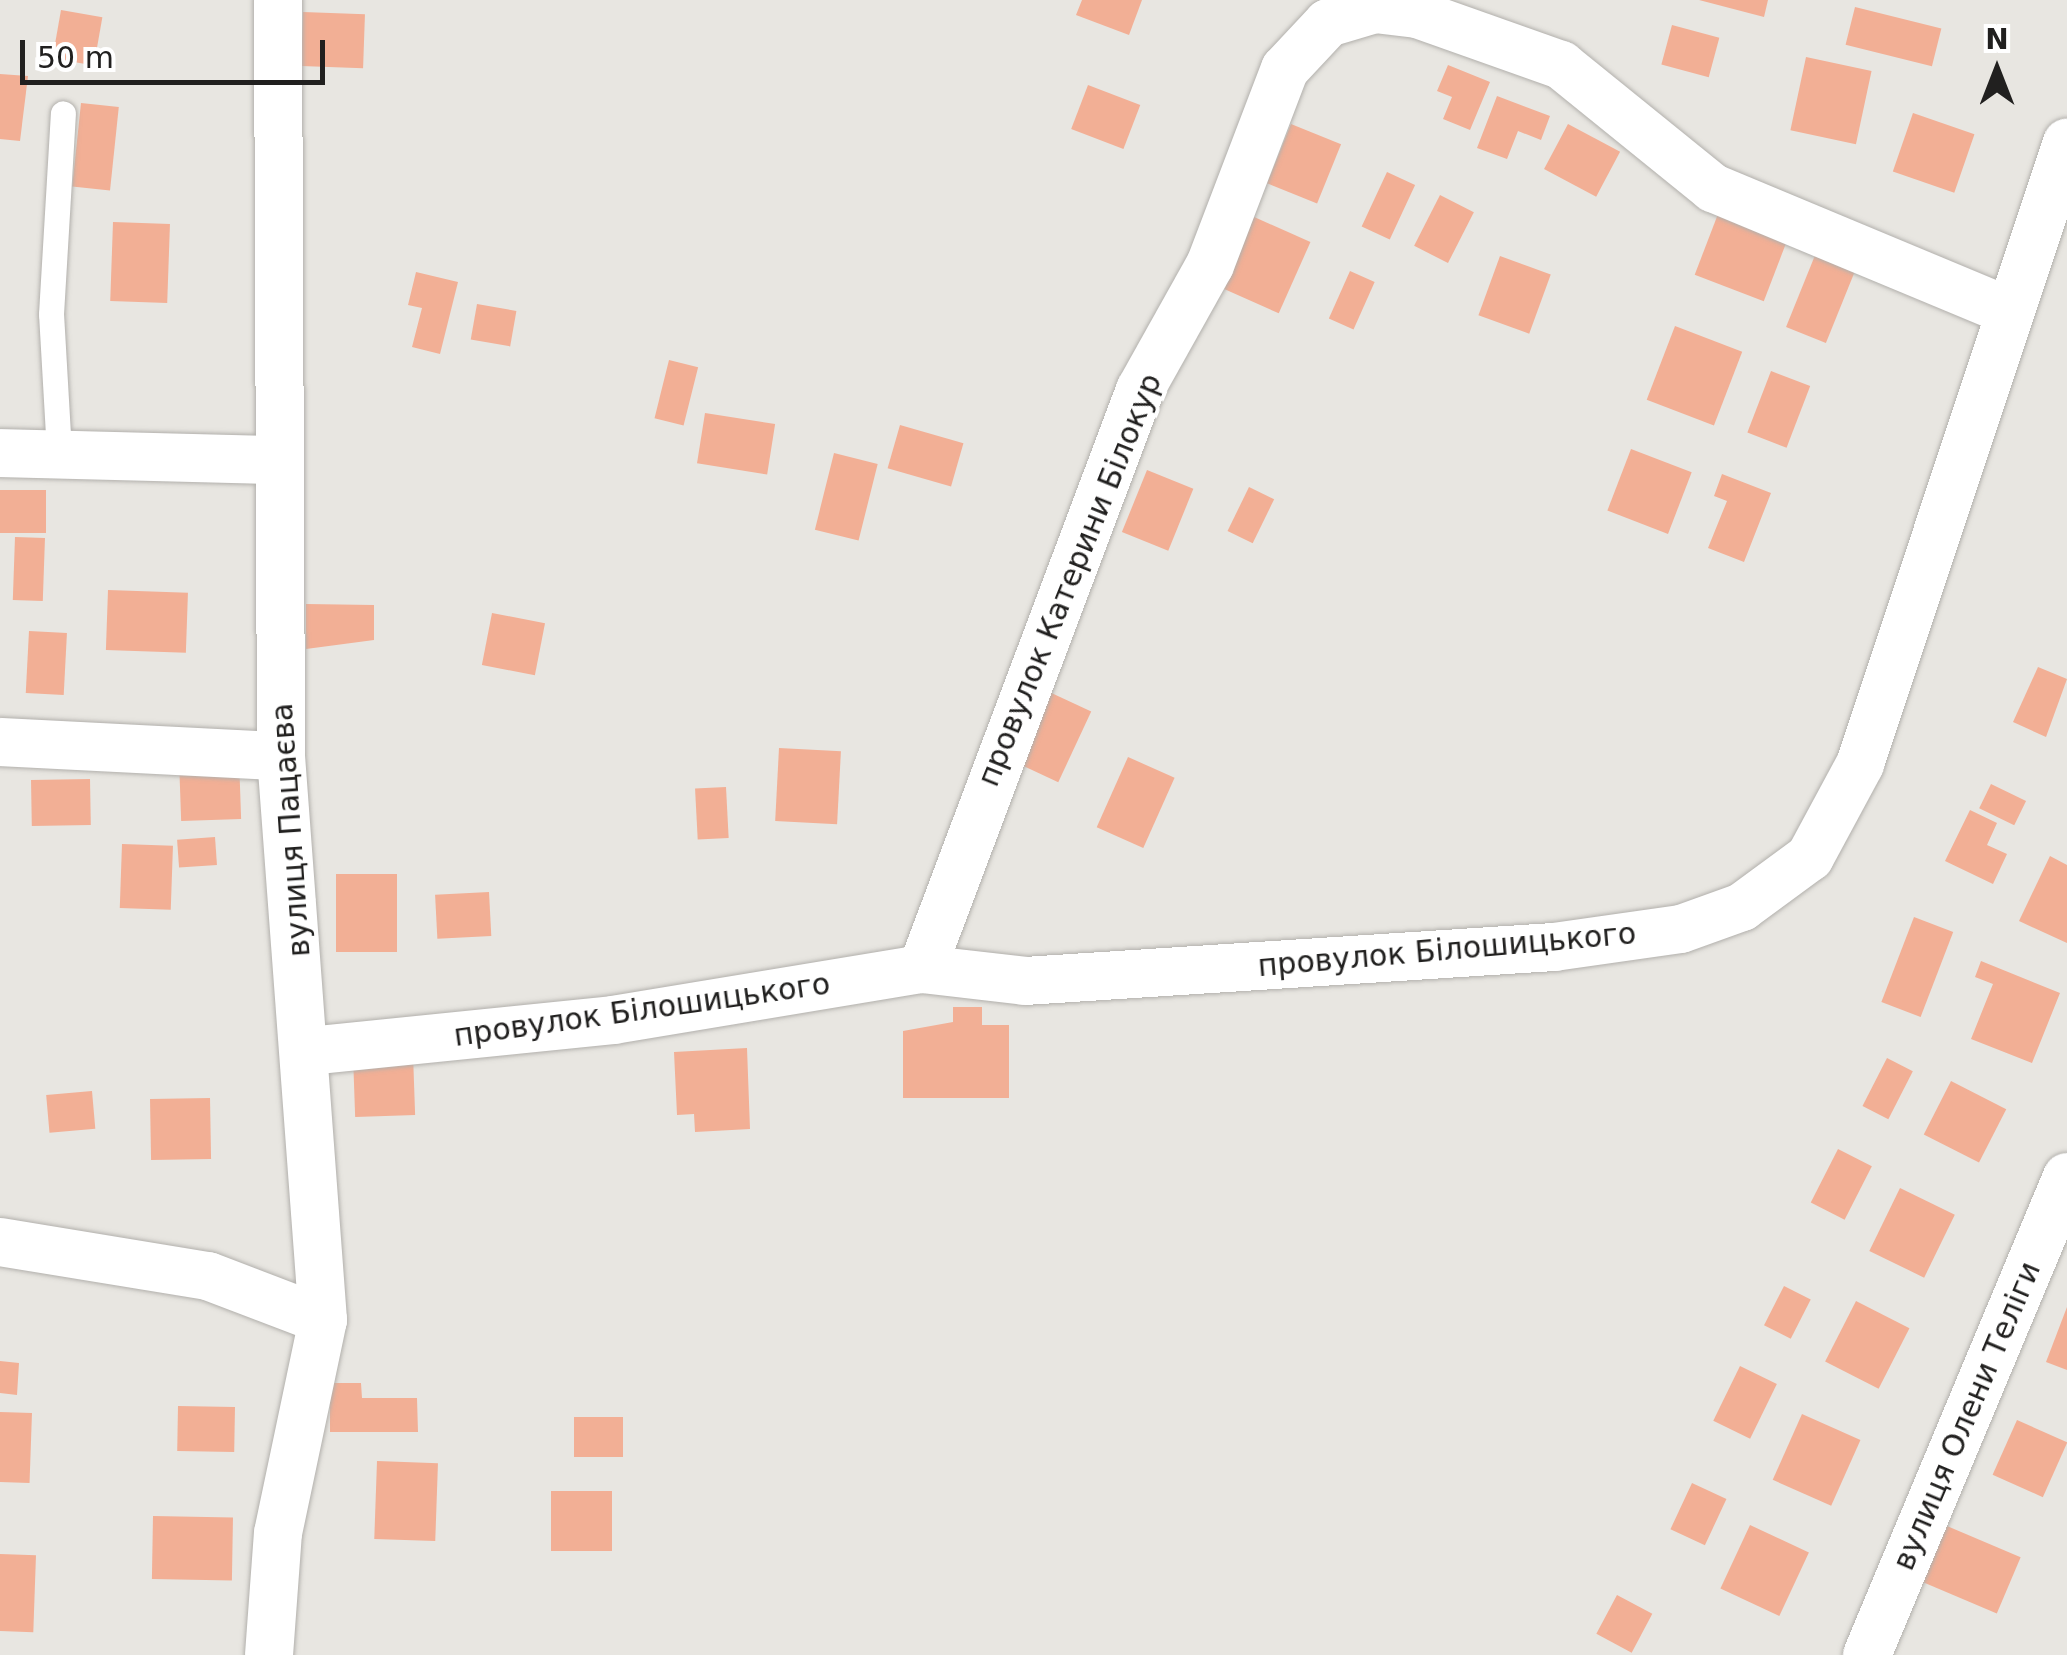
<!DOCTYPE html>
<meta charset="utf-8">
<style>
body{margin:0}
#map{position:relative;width:2067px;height:1655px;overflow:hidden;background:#e8e6e1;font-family:"DejaVu Sans",sans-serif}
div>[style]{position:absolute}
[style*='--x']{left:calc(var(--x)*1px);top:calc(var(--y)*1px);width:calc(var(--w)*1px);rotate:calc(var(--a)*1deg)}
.building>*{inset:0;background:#f2af95;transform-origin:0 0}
.roads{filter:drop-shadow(0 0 2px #b2b0ac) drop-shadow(0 0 2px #b2b0ac)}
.service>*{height:25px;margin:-12.5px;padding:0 12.5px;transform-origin:12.5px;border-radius:12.5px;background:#fff}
.minor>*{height:48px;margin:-24px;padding:0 24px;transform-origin:24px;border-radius:24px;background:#fff}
span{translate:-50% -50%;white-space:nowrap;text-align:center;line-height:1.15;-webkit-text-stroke:8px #fff;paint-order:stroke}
.street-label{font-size:30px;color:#21201f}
.north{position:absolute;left:1947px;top:20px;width:100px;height:100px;-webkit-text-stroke:8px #fff;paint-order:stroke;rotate:0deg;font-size:28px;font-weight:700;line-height:40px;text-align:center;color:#21201f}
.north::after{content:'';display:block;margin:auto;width:35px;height:45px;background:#21201f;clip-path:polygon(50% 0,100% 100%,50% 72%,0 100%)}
.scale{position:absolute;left:20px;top:40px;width:305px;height:45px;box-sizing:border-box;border:5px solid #21201f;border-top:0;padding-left:12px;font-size:30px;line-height:35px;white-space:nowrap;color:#21201f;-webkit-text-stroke:8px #fff;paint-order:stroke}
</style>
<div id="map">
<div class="building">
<i style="clip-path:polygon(1082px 0,1142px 0,1129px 35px,1076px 15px)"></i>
<i style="clip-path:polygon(1699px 0,1768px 0,1764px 17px)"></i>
<i style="left:1855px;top:7px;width:89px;height:39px;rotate:14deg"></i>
<i style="left:61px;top:10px;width:42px;height:49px;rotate:10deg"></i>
<i style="left:303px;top:12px;width:62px;height:54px;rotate:2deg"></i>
<i style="left:1672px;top:25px;width:49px;height:41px;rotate:15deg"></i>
<i style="left:1806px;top:57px;width:67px;height:75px;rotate:12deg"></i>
<i style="clip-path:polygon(1448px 65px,1490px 82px,1470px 130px,1443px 119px,1452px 97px,1437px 91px)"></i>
<i style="clip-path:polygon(0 74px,28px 76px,20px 141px,0 139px)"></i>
<i style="left:1088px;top:85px;width:56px;height:47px;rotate:21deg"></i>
<i style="clip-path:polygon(1497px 96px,1550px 116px,1541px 140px,1518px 131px,1507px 159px,1477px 148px)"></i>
<i style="left:81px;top:103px;width:38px;height:84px;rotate:6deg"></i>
<i style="left:1913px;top:113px;width:65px;height:62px;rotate:19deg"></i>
<i style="left:1291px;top:124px;width:54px;height:64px;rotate:22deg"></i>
<i style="left:1568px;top:124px;width:59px;height:51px;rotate:28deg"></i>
<i style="left:1387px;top:172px;width:31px;height:60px;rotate:25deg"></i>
<i style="left:1440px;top:195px;width:38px;height:57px;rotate:27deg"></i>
<i style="left:1718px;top:214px;width:74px;height:65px;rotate:21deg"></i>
<i style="left:1252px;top:216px;width:64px;height:78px;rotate:24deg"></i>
<i style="left:113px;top:222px;width:57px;height:79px;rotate:2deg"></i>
<i style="left:1822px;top:238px;width:43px;height:96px;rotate:22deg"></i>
<i style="left:1500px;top:256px;width:54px;height:63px;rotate:20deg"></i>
<i style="left:1350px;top:271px;width:27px;height:52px;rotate:24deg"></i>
<i style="clip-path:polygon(416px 272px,458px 282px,440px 354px,412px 347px,422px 308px,408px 305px)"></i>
<i style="left:477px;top:304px;width:40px;height:36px;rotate:10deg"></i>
<i style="left:1675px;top:326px;width:72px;height:79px;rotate:21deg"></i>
<i style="left:669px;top:360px;width:30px;height:60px;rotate:14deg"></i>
<i style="left:1771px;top:371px;width:42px;height:66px;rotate:21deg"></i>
<i style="left:705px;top:413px;width:71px;height:51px;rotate:9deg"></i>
<i style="left:900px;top:425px;width:66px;height:45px;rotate:16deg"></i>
<i style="left:1631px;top:449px;width:65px;height:66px;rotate:21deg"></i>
<i style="left:834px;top:453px;width:45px;height:79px;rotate:14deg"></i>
<i style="left:1147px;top:470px;width:50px;height:67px;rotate:22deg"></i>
<i style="clip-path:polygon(1722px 474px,1771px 493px,1744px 562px,1708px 548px,1727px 501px,1714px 496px)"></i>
<i style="left:1249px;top:487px;width:28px;height:49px;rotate:26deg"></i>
<i style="left:0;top:490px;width:46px;height:43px"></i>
<i style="left:15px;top:537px;width:30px;height:63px;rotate:2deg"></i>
<i style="left:108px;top:590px;width:80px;height:60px;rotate:2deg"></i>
<i style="clip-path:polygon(306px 604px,374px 605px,374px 640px,306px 649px)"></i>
<i style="left:492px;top:613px;width:54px;height:53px;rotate:11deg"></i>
<i style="left:29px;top:631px;width:38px;height:62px;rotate:3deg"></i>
<i style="clip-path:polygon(2038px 667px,2067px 679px,2046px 737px,2013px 722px)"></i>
<i style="left:1045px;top:690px;width:51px;height:78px;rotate:25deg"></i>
<i style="left:779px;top:748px;width:62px;height:73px;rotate:3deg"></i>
<i style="left:1128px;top:757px;width:51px;height:77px;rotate:24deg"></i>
<i style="left:239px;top:758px;width:61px;height:60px;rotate:88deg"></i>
<i style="left:90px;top:779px;width:46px;height:59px;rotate:89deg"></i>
<i style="left:1991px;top:784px;width:39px;height:27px;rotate:26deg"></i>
<i style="left:726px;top:787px;width:51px;height:31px;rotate:87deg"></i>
<i style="clip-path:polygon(1970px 810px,1997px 823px,1987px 845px,2007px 854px,1993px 884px,1945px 861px)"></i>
<i style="left:215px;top:837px;width:28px;height:38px;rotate:86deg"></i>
<i style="left:122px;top:844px;width:51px;height:64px;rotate:2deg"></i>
<i style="clip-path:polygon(2050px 856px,2067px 865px,2067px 943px,2019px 921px)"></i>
<i style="left:397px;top:874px;width:78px;height:61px;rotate:90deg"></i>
<i style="left:489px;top:892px;width:44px;height:54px;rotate:87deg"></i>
<i style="left:1914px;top:917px;width:42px;height:91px;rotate:21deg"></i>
<i style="clip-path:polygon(1981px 961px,2060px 993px,2032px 1063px,1971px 1039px,1993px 984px,1975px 977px)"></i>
<i style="clip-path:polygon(953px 1007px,982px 1007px,982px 1025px,1009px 1025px,1009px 1098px,903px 1098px,903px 1031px,953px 1022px)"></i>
<i style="clip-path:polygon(747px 1048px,750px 1129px,695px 1132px,694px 1114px,677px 1115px,674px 1052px)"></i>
<i style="left:413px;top:1054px;width:61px;height:60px;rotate:88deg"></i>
<i style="left:1887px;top:1058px;width:29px;height:54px;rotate:27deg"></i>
<i style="left:1951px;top:1081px;width:62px;height:60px;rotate:27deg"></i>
<i style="left:92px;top:1091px;width:38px;height:46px;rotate:85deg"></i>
<i style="left:210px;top:1098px;width:61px;height:60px;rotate:89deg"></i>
<i style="left:1838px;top:1149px;width:38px;height:60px;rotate:27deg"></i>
<i style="left:1900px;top:1188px;width:61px;height:70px;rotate:26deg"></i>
<i style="left:1784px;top:1286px;width:30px;height:44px;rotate:27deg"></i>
<i style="left:1856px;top:1301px;width:60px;height:68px;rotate:27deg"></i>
<i style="clip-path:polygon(2067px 1307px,2067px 1370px,2046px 1362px)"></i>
<i style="clip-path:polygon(0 1361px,19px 1363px,17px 1395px,0 1393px)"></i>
<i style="left:1740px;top:1366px;width:41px;height:61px;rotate:26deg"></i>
<i style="clip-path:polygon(330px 1383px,361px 1383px,362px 1398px,417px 1398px,418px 1432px,330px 1432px)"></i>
<i style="left:178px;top:1406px;width:57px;height:45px;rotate:1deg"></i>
<i style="left:0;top:1412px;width:32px;height:70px;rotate:2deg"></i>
<i style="left:1802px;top:1414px;width:64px;height:72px;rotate:24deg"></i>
<i style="left:574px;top:1417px;width:49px;height:40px"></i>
<i style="left:2017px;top:1420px;width:55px;height:60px;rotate:24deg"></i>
<i style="left:377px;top:1461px;width:61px;height:78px;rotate:2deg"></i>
<i style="left:1692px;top:1483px;width:38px;height:51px;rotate:25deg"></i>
<i style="left:551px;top:1491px;width:61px;height:60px"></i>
<i style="left:153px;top:1516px;width:80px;height:63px;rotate:1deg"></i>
<i style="left:1750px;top:1525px;width:65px;height:70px;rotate:25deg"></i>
<i style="left:1947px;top:1526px;width:80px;height:61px;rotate:23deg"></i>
<i style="left:0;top:1554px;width:36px;height:77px;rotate:2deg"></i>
<i style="left:1617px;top:1595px;width:40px;height:44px;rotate:28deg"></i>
</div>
<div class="roads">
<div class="service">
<i style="--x:59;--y:452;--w:138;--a:-93.3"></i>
<i style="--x:51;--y:314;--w:201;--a:-86.6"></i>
</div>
<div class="minor">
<i style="--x:0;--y:453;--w:276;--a:1.5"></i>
<i style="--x:0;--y:742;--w:281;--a:2.9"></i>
<i style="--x:922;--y:969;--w:619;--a:-69.37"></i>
<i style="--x:1140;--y:390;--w:143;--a:-60.8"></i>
<i style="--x:1210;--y:265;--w:210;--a:-69.1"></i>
<i style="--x:1285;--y:69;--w:63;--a:-46.9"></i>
<i style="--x:1328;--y:23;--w:49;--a:-16.6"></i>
<i style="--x:1375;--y:9;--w:42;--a:6.8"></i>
<i style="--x:1417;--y:14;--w:153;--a:19.5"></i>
<i style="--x:1561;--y:65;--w:196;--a:39"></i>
<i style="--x:1713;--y:188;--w:317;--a:22.6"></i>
<i style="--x:309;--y:1051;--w:306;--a:-5.8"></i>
<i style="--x:613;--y:1020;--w:313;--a:-9.4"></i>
<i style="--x:922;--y:969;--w:104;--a:6.6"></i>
<i style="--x:1025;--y:981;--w:530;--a:-3.68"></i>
<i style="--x:1554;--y:947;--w:128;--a:-8.1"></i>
<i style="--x:1681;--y:929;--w:65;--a:-19.8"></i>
<i style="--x:1742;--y:907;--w:84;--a:-36.3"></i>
<i style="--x:1810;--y:857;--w:106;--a:-61.7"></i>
<i style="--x:1860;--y:764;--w:655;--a:-71.57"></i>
<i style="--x:0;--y:1242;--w:211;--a:9.3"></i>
<i style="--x:208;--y:1276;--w:123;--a:20.9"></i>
<i style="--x:269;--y:1655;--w:122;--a:-85.8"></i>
<i style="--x:278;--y:1533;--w:218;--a:-78.1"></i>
<i style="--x:323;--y:1320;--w:566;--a:-94.26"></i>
<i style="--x:281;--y:756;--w:756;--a:-90.23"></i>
<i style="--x:1867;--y:1655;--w:518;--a:-67.3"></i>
</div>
</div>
<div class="street-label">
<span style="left:1070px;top:580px;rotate:-68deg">провулок Катерини Білокур</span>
<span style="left:291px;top:830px;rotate:-94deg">вулиця Пацаєва</span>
<span style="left:1447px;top:950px;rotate:-5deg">провулок Білошицького</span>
<span style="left:642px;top:1010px;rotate:-8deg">провулок Білошицького</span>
<span style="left:1967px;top:1416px;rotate:-67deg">вулиця Олени Теліги</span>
</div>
<div class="north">N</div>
<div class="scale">50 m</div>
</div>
